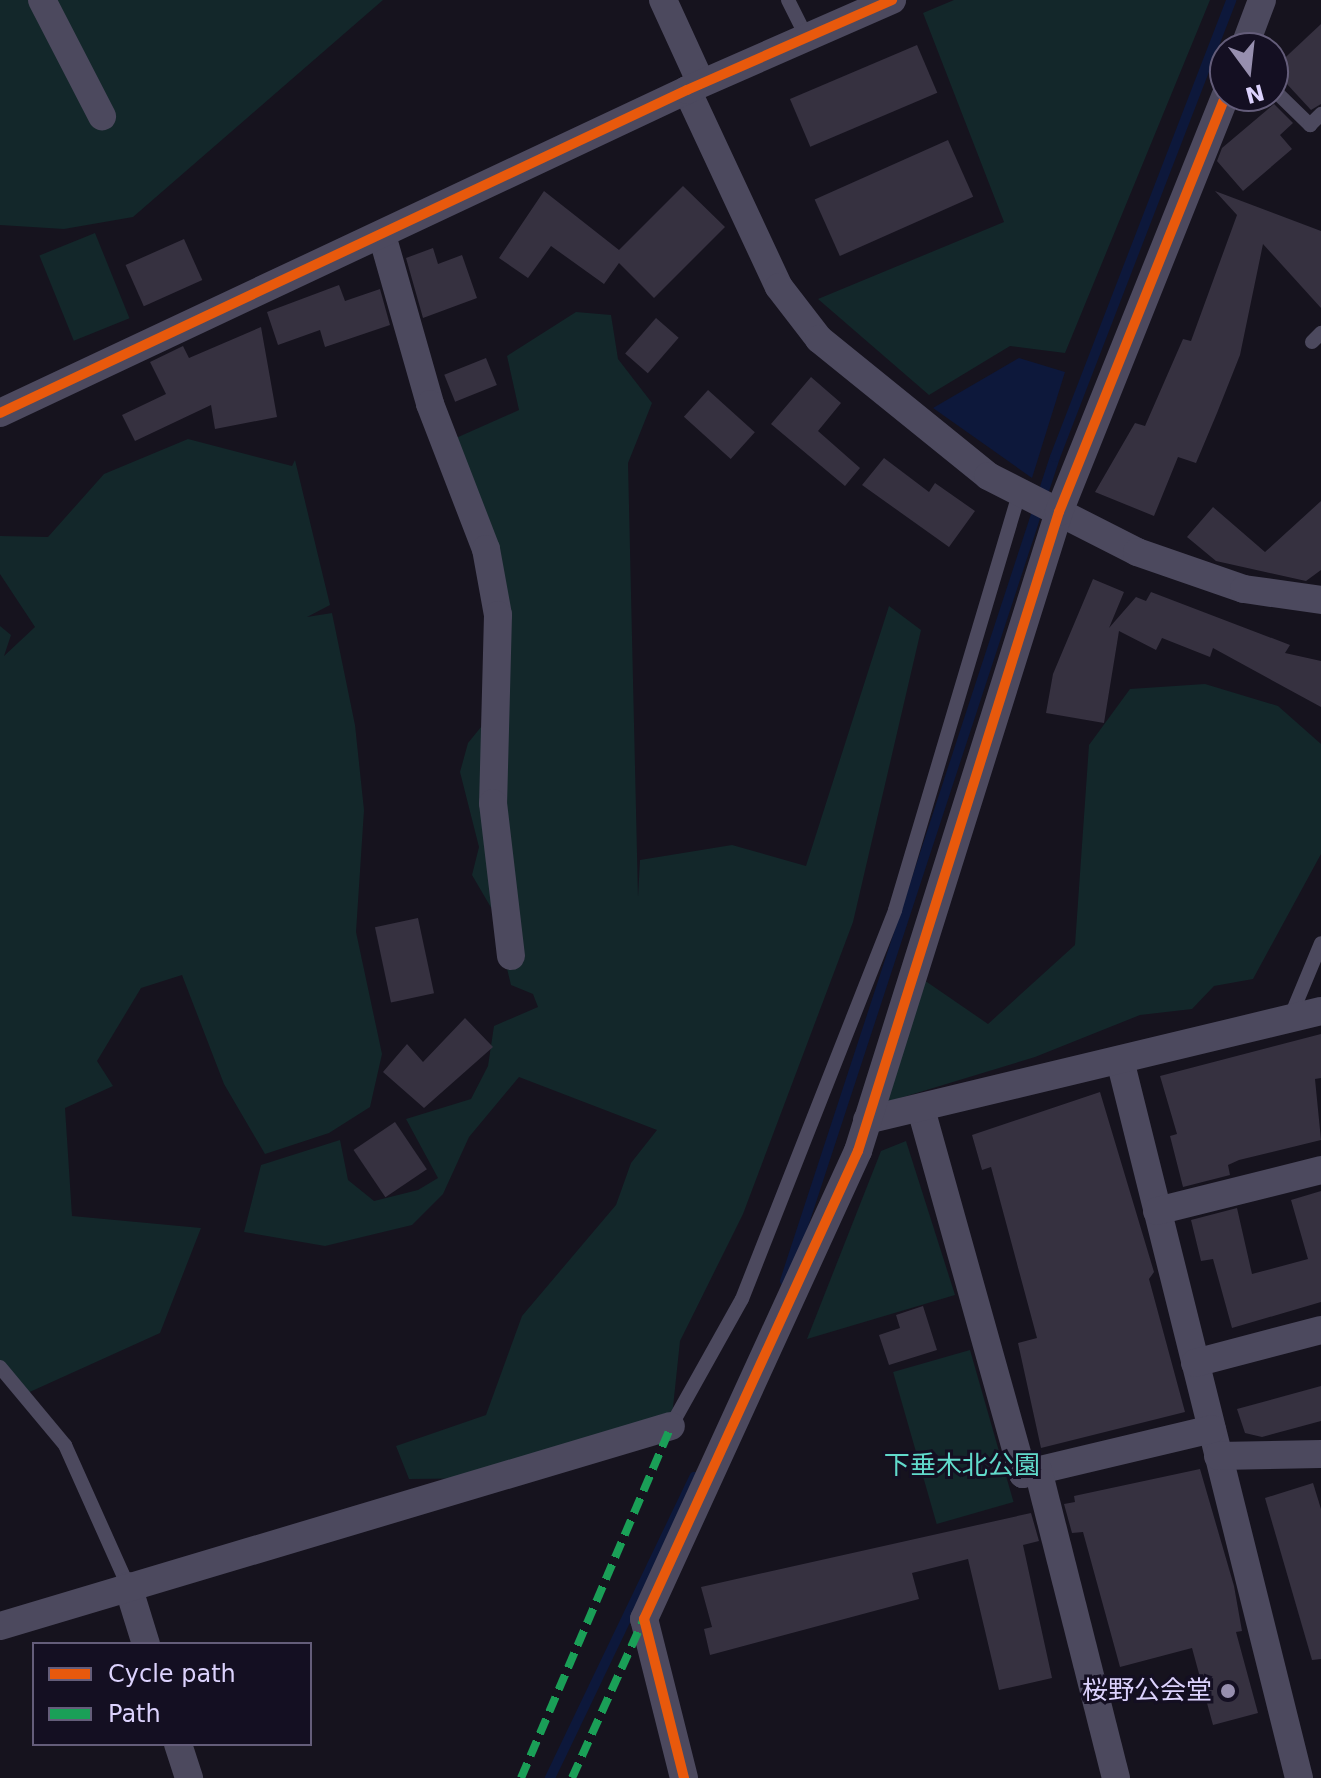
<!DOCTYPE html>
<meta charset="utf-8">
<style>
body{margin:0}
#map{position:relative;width:1321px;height:1778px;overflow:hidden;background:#16131e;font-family:"DejaVu Sans","Noto Sans JP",sans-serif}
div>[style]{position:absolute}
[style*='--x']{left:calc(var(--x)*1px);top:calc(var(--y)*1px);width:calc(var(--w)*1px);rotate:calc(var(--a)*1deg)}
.green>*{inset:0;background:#13272a;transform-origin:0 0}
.water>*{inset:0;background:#0d183b}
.stream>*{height:10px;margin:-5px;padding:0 5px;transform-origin:5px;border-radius:5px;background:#0d183b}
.building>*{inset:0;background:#363140;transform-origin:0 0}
.lane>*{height:14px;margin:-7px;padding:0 7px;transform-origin:7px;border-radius:7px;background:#4c495e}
.street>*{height:28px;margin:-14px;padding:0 14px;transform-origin:14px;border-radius:14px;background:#4c495e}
.quiet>*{height:8px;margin-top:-4px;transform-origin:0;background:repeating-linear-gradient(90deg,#1a9f57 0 16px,transparent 0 24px)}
.cycleway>*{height:10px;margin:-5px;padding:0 5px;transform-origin:5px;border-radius:5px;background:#e8590c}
.dots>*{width:22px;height:22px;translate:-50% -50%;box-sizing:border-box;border:4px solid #140f22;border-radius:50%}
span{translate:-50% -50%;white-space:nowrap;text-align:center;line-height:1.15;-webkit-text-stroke:6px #140f22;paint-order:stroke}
.park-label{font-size:26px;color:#61dacb}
.poi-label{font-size:26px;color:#dcd2fd}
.right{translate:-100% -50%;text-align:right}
.legend{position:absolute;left:32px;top:1642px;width:280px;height:104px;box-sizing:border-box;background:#140f22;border:2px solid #645d7a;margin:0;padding:10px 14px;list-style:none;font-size:24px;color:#dcd2fd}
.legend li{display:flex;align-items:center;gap:16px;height:40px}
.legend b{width:40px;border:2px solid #645d7a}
.north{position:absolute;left:1209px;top:32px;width:80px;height:80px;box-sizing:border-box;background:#140f22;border:2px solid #645d7a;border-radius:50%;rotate:165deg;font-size:22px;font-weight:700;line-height:32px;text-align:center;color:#dcd2fd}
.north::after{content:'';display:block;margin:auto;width:28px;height:36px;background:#978faf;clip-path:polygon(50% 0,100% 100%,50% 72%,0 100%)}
</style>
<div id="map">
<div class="green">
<i style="clip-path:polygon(0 0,383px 0,133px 217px,64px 229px,0 225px)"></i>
<i style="clip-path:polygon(954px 0,1210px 0,1065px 353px,1010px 346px,929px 395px,818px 299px,1004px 222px,923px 13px)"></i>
<i style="left:95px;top:233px;width:92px;height:60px;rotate:68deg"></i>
<i style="clip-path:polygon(576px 312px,611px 315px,618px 359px,652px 403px,628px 463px,638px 897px,640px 860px,732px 845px,806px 866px,889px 606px,921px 630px,853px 922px,743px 1214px,680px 1341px,671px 1426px,501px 1478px,409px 1479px,396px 1446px,486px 1415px,522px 1316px,616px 1205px,631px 1163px,657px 1130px,519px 1077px,469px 1137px,443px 1194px,412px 1225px,325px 1246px,244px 1232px,261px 1165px,340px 1140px,348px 1180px,374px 1201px,418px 1190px,438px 1178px,406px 1119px,471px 1099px,488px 1066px,494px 1026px,538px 1007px,533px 994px,511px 985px,493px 911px,472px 875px,479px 847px,460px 772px,468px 743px,499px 705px,508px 656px,447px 442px,519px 410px,507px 356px)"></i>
<i style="clip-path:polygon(188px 439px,292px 466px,295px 460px,330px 605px,307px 617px,332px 613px,355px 725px,364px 810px,356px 932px,382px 1054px,370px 1107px,329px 1133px,265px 1154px,224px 1084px,182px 975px,141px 988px,97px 1061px,113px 1086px,65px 1108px,72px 1216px,201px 1228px,160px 1333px,23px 1395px,0 1367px,0 626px,11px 635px,4px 656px,35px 627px,0 574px,0 536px,48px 537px,104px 474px)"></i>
<i style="clip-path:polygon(1205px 684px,1278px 706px,1321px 744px,1321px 854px,1253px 979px,1214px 986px,1192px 1009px,1140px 1015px,1035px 1057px,887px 1102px,924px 980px,988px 1024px,1075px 945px,1089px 745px,1130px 689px)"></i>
<i style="clip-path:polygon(906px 1141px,955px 1295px,807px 1339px,881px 1151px)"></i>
<i style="left:970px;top:1350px;width:158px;height:80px;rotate:74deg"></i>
</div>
<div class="water">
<i style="clip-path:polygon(1019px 358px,1065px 372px,1032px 478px,933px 408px)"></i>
</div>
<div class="stream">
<i style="--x:785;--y:1281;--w:867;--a:-71.86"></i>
<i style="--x:1055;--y:457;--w:490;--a:-68.9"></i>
<i style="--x:550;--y:1778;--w:334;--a:-64.4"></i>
</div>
<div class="building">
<i style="clip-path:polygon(1321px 24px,1321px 104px,1311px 110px,1273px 69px)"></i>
<i style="left:917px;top:45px;width:52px;height:138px;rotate:67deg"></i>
<i style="clip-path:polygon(1274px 104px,1293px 123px,1280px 135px,1292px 149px,1243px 191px,1217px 161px,1222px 148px)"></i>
<i style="left:948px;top:140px;width:62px;height:146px;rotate:66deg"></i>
<i style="clip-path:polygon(683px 186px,725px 227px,654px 298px,619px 263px,604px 284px,551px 246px,528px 278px,499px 258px,544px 191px,619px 250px)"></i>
<i style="clip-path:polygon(1215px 191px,1321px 231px,1321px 308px,1263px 244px,1240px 355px,1217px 413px,1196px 463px,1178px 457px,1154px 516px,1095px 492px,1135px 423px,1145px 426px,1183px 339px,1191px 341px,1237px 215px)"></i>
<i style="left:184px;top:239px;width:45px;height:64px;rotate:66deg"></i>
<i style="clip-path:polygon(433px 248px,438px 264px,462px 255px,477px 298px,423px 318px,406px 258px)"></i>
<i style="clip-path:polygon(339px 285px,345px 301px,380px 289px,390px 325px,325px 347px,320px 330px,278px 345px,267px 312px)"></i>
<i style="left:656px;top:318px;width:30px;height:47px;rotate:41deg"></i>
<i style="clip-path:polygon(261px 327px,277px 417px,215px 429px,211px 405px,135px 441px,122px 415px,166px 394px,150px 362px,183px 346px,189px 358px)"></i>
<i style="left:486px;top:358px;width:29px;height:45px;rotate:68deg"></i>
<i style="clip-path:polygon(811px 377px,841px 403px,818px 431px,860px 468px,845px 486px,771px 424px)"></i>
<i style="left:708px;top:390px;width:63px;height:36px;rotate:42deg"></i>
<i style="clip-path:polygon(884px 458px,929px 492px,935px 483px,975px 511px,949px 547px,862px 485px)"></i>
<i style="clip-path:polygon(1321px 501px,1321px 570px,1306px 581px,1216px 561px,1187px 537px,1213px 507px,1265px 552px)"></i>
<i style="clip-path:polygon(1093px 579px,1124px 592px,1109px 628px,1136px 597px,1146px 601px,1151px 592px,1290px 645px,1285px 653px,1321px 661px,1321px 707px,1213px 648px,1210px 657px,1162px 638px,1156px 650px,1119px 631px,1104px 723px,1046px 713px,1053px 674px)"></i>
<i style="left:418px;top:918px;width:77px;height:44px;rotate:78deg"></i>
<i style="clip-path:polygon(465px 1018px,493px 1047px,424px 1108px,383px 1072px,407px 1044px,423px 1062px)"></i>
<i style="clip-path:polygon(1321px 1034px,1321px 1078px,1315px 1079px,1321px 1140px,1239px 1160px,1228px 1165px,1230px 1175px,1183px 1187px,1170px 1136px,1177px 1134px,1160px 1076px)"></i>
<i style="clip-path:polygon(1100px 1092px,1154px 1272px,1149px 1279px,1185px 1412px,1041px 1448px,1018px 1343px,1037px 1338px,991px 1167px,982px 1170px,972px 1135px)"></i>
<i style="left:395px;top:1122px;width:57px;height:50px;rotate:56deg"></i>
<i style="clip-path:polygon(1321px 1191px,1321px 1302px,1232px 1328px,1213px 1259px,1201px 1261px,1191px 1220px,1237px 1208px,1252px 1274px,1308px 1259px,1291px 1200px)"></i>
<i style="clip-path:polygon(923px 1306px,937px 1350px,889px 1365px,879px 1335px,900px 1328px,896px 1315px)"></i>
<i style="clip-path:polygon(1321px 1386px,1321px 1421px,1262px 1437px,1245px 1433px,1237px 1409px)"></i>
<i style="clip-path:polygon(1200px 1469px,1234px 1586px,1242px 1631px,1236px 1632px,1258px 1713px,1213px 1725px,1192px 1648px,1120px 1667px,1083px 1532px,1072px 1533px,1064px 1504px,1075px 1502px,1074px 1496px)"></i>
<i style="clip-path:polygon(1313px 1483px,1321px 1509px,1321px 1659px,1312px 1660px,1265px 1498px)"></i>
<i style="clip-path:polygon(1031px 1513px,1039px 1541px,1023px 1545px,1052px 1678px,999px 1690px,968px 1559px,912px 1573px,919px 1599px,710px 1655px,704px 1629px,712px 1627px,701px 1587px)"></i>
</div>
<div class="lane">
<i style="--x:788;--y:0;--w:42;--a:63.4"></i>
<i style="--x:1273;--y:89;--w:52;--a:44.2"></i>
<i style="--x:1310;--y:125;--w:16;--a:-45"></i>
<i style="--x:1312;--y:342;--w:13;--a:-45"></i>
<i style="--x:1290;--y:1018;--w:81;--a:-67.5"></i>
<i style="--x:0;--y:1367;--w:102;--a:50.2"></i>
<i style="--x:65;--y:1445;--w:154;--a:65.9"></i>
<i style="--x:671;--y:1426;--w:145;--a:-60.8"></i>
<i style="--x:742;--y:1299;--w:418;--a:-68.5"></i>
<i style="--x:895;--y:910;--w:436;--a:-73.4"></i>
</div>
<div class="street">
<i style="--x:42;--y:0;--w:131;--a:62.7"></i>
<i style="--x:663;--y:0;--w:91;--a:65.4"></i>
<i style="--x:1244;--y:48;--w:51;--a:-69.4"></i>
<i style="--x:687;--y:90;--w:217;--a:65"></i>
<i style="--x:779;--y:287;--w:66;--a:52.4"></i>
<i style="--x:819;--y:339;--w:218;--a:39"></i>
<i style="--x:988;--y:476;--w:167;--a:27"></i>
<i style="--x:1137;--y:552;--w:113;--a:19.1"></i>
<i style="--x:1244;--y:589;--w:78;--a:8.1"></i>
<i style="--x:382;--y:235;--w:176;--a:74.1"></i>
<i style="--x:430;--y:404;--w:155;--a:68.9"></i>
<i style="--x:486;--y:549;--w:67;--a:79.7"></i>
<i style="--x:498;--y:615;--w:188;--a:91.5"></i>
<i style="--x:493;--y:803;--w:154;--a:83.3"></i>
<i style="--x:0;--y:413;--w:759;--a:-25.18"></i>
<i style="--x:687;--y:90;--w:224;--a:-23.7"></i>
<i style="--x:1120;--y:1060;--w:740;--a:76"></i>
<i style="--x:921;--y:1109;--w:379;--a:74.4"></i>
<i style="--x:1023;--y:1474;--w:194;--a:-13.4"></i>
<i style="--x:867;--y:1120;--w:467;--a:-13.5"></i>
<i style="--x:1157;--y:1211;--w:169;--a:-14"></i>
<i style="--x:1195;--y:1363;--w:130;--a:-14.7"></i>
<i style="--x:1218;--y:1456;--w:103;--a:-1.1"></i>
<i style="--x:1038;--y:1470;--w:318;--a:75.8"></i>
<i style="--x:128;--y:1586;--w:61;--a:72.8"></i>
<i style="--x:0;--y:1626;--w:700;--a:-16.6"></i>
<i style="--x:178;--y:1744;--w:36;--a:72"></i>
<i style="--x:684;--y:1778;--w:164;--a:-104.1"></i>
<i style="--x:644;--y:1619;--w:515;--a:-65.43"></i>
<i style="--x:858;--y:1151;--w:670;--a:-72.54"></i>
<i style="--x:1059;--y:512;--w:448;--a:-68.2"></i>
</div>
<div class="quiet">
<i style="--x:521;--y:1778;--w:383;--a:-66.9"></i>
<i style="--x:572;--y:1778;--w:172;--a:-65.7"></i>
</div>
<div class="cycleway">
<i style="--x:0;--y:413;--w:759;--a:-25.18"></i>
<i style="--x:687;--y:90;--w:224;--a:-23.7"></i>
<i style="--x:684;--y:1778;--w:164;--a:-104.1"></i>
<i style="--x:644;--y:1619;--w:515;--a:-65.43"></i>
<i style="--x:858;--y:1151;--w:670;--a:-72.54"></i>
<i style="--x:1059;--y:512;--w:448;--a:-68.2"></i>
</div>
<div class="dots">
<i style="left:1228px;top:1691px;background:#978faf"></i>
</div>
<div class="park-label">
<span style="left:962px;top:1466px">下垂木北公園</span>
</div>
<div class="poi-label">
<span class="right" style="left:1212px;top:1691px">桜野公会堂</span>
</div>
<ul class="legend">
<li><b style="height:10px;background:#e8590c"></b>Cycle path</li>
<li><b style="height:10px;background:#1a9f57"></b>Path</li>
</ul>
<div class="north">N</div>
</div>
